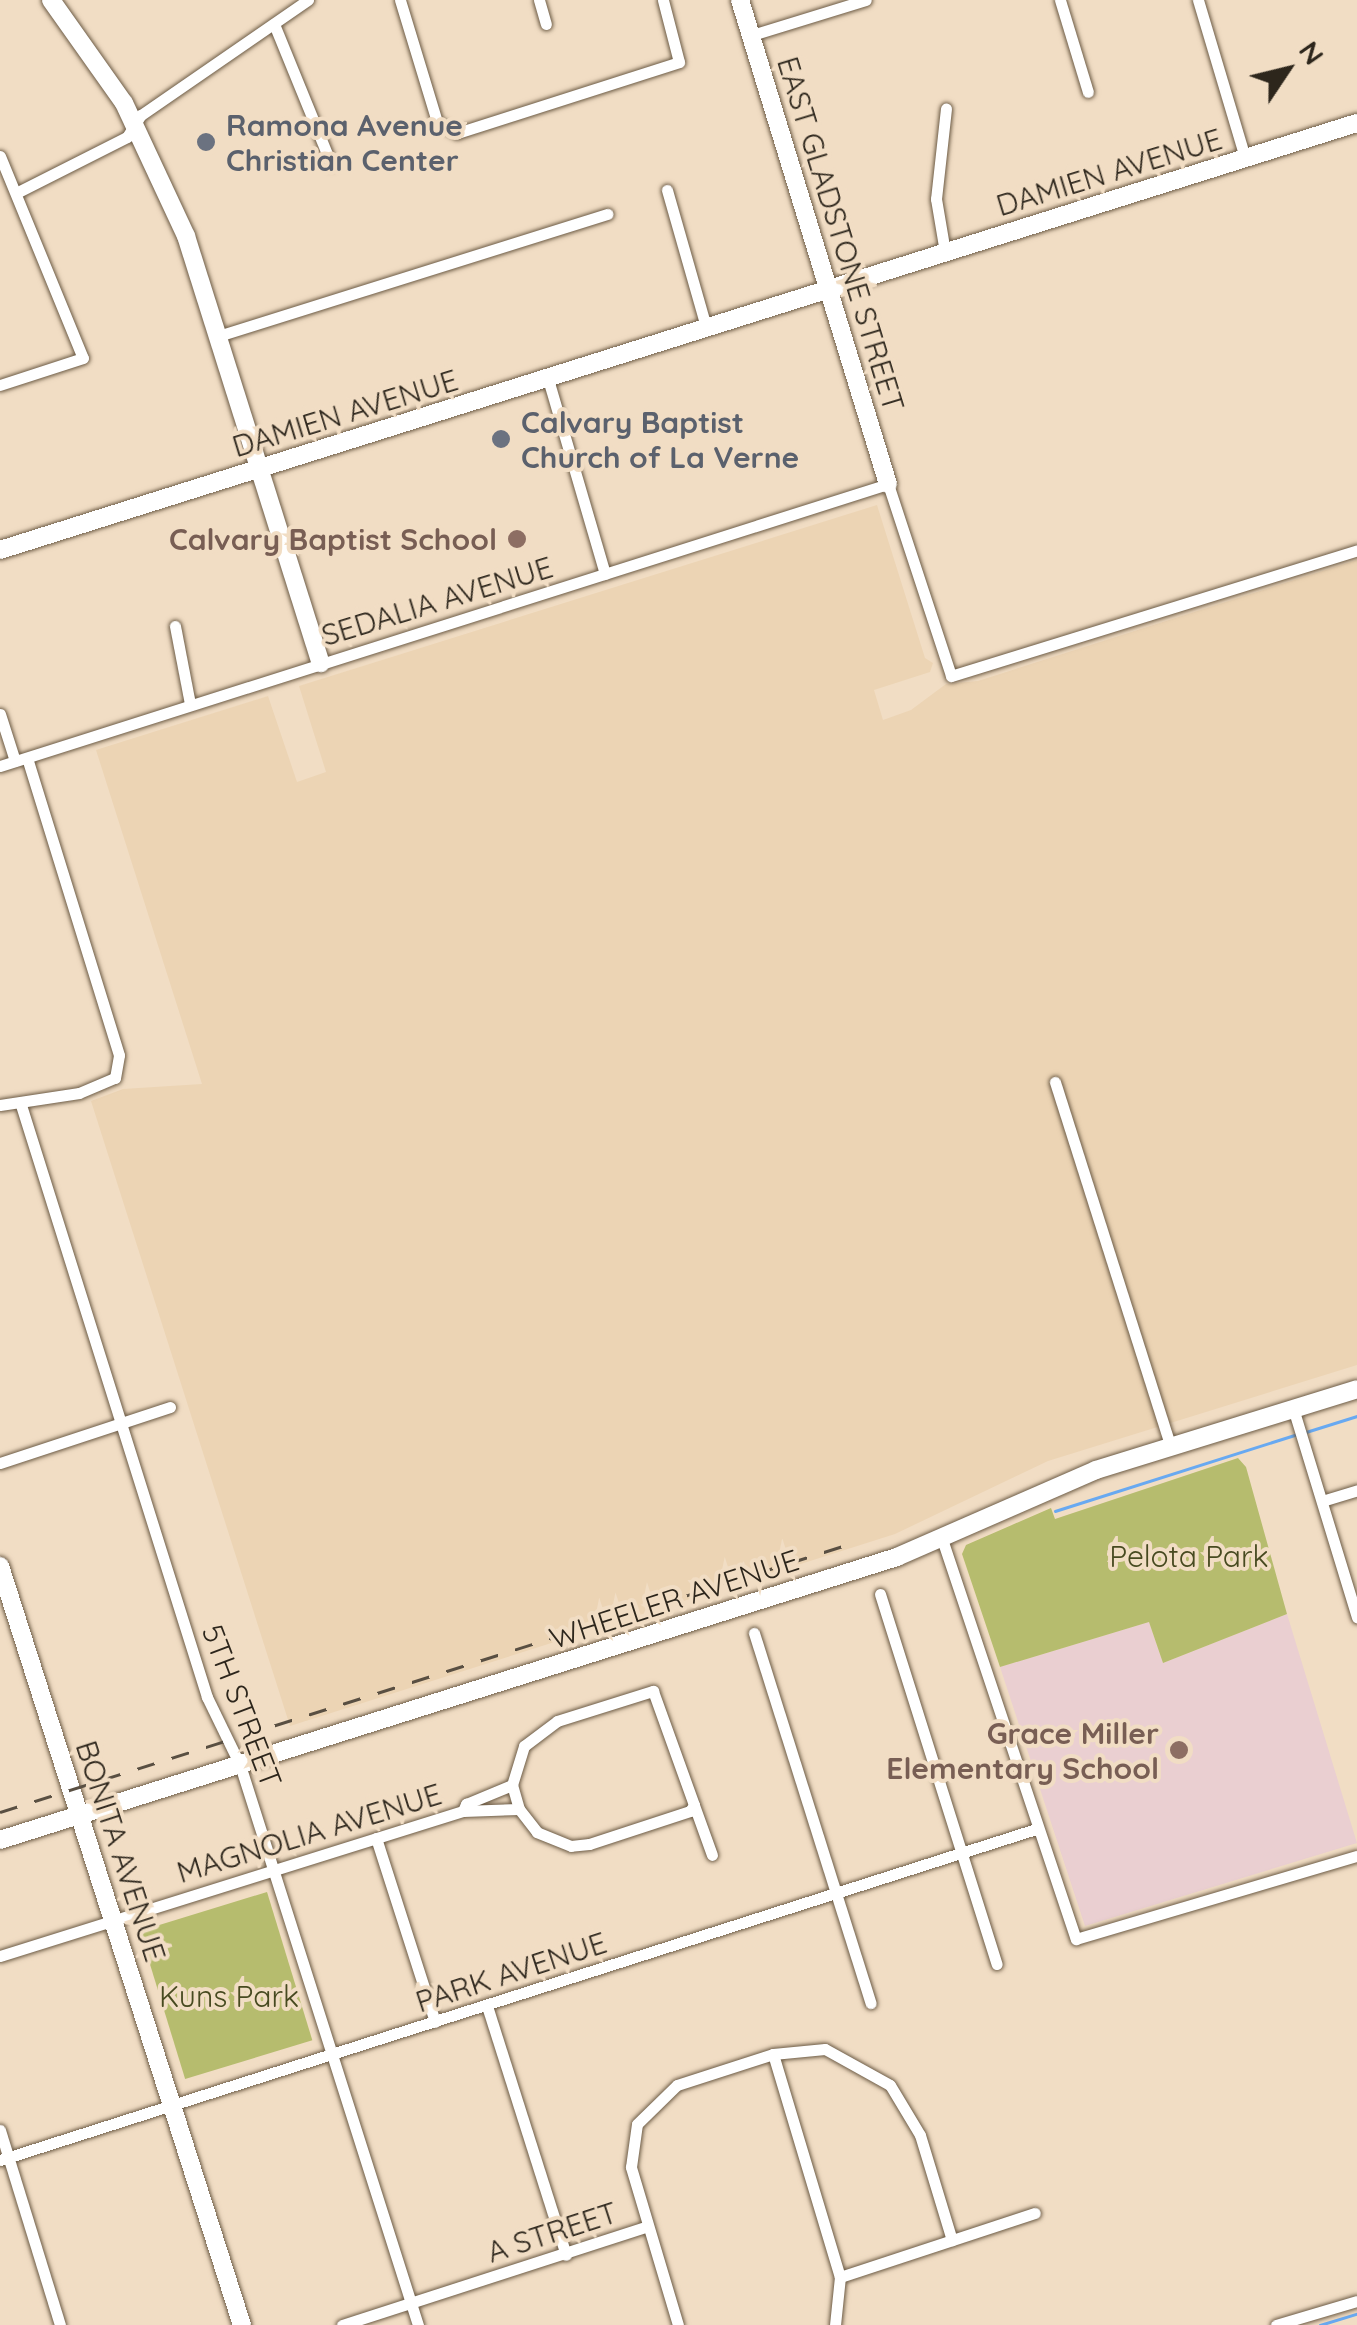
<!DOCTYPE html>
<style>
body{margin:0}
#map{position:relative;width:1357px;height:2325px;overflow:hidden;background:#f1ddc4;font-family:Quicksand,sans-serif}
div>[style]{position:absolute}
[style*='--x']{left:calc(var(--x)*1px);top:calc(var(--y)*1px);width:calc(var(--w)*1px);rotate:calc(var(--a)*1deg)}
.built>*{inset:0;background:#ecd4b4}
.education>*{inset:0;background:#eacfd1}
.green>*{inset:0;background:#b6bc6e;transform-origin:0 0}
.stream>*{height:2.5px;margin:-1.25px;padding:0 1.25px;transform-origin:1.25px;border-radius:1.25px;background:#68a9f1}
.roads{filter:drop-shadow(0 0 2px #6c5b45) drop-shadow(0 0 2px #6c5b45)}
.street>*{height:11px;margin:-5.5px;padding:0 5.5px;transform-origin:5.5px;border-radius:5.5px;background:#fff}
.secondary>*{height:18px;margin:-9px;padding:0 9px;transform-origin:9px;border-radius:9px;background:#fff}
.rail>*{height:2.5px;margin-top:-1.25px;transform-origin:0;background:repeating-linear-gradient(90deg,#594f42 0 18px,transparent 0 36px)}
.dots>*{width:28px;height:28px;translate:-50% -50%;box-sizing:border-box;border:5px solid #f1ddc4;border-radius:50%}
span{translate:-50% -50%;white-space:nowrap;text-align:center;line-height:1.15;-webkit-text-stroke:8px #f1ddc4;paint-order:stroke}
.worship-label{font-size:30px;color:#5b616d;font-weight:700}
.left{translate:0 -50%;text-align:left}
.street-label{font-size:30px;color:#2d261c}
.education-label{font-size:30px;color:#785e54;font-weight:700}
.right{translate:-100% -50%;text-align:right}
.park-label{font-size:30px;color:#474a20}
.north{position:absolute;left:1237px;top:20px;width:100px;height:100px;-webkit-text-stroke:8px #f1ddc4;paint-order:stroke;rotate:55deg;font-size:28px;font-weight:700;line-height:40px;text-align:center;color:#2d261c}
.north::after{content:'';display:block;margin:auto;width:35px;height:45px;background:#2d261c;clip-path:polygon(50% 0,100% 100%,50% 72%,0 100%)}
</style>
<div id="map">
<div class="built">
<i style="clip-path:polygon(877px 505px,925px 658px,933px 663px,930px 672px,874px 690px,883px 720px,911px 710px,946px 684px,978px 681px,1357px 560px,1357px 1365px,1048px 1461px,895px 1534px,290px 1726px,91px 1101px,123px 1089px,202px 1084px,96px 750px,268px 696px,297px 782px,326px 772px,299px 686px)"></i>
</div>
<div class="education">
<i style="clip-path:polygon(1287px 1614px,1357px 1843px,1085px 1926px,1000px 1667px,1149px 1622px,1163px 1663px)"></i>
</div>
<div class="green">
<i style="clip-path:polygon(1238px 1458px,1246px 1467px,1287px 1614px,1163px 1663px,1149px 1622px,1000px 1667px,962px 1554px,966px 1545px,1051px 1508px,1055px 1519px)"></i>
<i style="left:267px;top:1892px;width:155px;height:133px;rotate:73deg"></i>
</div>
<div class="stream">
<i style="--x:1306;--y:1432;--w:53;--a:-17.4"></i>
<i style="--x:1055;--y:1511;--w:255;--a:-17.6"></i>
<i style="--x:1320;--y:2325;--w:39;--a:-17"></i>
</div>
<div class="roads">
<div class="street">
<i style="--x:400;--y:0;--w:127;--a:73.1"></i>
<i style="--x:437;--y:122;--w:23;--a:29"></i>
<i style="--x:457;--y:133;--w:233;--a:-17.7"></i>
<i style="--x:679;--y:62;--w:64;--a:-104.5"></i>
<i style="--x:539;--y:0;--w:25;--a:74"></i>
<i style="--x:1060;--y:0;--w:96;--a:73.1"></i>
<i style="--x:1198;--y:0;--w:165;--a:73.4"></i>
<i style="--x:274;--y:24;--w:151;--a:67.8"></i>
<i style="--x:752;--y:35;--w:119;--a:-17.1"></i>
<i style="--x:0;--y:156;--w:218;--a:67.7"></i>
<i style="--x:83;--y:358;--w:87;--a:162"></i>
<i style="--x:667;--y:190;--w:142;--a:74.1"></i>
<i style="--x:18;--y:192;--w:122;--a:-26.8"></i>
<i style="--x:127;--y:137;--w:26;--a:-58"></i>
<i style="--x:141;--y:115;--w:203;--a:-34.6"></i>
<i style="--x:945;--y:252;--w:54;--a:-99.6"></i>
<i style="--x:936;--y:199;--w:91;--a:-83.7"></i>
<i style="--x:221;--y:335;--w:405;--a:-17.4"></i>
<i style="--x:548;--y:379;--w:203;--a:73.7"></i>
<i style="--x:175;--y:626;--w:79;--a:79.1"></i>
<i style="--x:0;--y:714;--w:49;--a:72.3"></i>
<i style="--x:0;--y:766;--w:932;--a:-17.62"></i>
<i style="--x:888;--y:484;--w:202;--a:71.8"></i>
<i style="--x:951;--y:676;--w:425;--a:-17.2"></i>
<i style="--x:1055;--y:1082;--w:383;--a:72.4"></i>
<i style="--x:0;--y:1105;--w:80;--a:-8.6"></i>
<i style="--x:79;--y:1093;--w:39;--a:-23"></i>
<i style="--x:115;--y:1078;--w:23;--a:-80"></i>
<i style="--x:119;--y:1055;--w:311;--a:-107.2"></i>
<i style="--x:21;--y:1105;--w:621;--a:72.56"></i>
<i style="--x:207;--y:1697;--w:76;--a:64.1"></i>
<i style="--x:240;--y:1765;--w:588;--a:72.37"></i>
<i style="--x:1293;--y:1408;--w:219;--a:73"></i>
<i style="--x:0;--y:1463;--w:179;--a:-18.2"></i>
<i style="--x:1322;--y:1501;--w:37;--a:-17"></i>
<i style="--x:942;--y:1539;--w:422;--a:71.5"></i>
<i style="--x:1076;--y:1939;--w:293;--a:-16.5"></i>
<i style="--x:880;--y:1594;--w:388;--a:72.5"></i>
<i style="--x:754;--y:1633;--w:388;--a:72.5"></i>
<i style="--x:653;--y:1691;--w:121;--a:70.2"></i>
<i style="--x:694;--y:1805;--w:7;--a:124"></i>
<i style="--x:690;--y:1811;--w:106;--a:161.9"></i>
<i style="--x:589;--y:1844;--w:18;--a:174"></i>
<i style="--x:571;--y:1846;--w:37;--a:-158"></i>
<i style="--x:537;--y:1832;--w:29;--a:-128"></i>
<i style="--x:519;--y:1809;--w:25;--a:-106"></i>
<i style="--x:512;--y:1785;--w:41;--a:-72.9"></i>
<i style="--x:524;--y:1746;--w:41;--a:-37.1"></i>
<i style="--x:557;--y:1721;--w:101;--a:-17.4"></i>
<i style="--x:694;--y:1805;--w:53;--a:70.2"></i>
<i style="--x:463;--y:1811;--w:8;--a:-67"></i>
<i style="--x:466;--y:1804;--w:50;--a:-22.4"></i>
<i style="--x:376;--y:1838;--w:193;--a:72.2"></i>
<i style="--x:0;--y:1956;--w:485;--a:-17.4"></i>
<i style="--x:463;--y:1811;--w:56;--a:-2"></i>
<i style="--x:487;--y:2006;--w:261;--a:72.4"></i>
<i style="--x:773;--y:2054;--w:233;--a:73.3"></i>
<i style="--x:0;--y:2130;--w:204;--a:72.9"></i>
<i style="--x:0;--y:2160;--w:1088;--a:-17.72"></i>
<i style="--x:342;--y:2325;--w:318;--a:-17.9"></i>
<i style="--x:678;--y:2325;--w:165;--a:-106.6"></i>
<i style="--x:631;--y:2167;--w:43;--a:-82.1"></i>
<i style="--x:637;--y:2124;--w:56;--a:-44.3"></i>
<i style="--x:677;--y:2085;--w:101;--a:-17.9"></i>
<i style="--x:773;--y:2054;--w:52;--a:-5.5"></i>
<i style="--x:825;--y:2049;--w:74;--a:29"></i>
<i style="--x:890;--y:2085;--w:58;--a:59"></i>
<i style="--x:920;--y:2135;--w:110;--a:73.1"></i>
<i style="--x:835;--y:2325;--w:48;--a:-84.1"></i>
<i style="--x:840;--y:2277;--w:205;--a:-18.2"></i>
<i style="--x:1276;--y:2325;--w:84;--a:-16.5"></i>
</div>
<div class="secondary">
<i style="--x:51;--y:0;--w:126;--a:54.7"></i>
<i style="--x:124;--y:103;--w:147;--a:65"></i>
<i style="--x:186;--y:236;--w:448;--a:72.5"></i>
<i style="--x:740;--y:0;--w:506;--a:73"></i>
<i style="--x:0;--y:550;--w:1423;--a:-17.47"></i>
<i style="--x:0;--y:1566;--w:797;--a:72.32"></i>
<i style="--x:0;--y:1840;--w:941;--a:-17.51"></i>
<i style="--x:897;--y:1557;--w:217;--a:-23.6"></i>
<i style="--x:1096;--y:1470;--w:273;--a:-17.2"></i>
</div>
</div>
<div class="rail">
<i style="--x:0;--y:1812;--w:898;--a:-17.51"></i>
</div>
<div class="dots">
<i style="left:206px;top:142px;background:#6b7280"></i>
<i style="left:501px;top:439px;background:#6b7280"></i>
<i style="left:517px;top:539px;background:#8d6e63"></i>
<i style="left:1179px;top:1750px;background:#8d6e63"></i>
</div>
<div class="worship-label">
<span class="left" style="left:226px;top:142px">Ramona Avenue<br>Christian Center</span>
<span class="left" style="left:521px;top:439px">Calvary Baptist<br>Church of La Verne</span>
</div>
<div class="street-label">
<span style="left:1109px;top:172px;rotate:-17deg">DAMIEN AVENUE</span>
<span style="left:841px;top:234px;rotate:73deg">EAST GLADSTONE STREET</span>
<span style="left:345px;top:413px;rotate:-17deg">DAMIEN AVENUE</span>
<span style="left:437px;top:601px;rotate:-17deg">SEDALIA AVENUE</span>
<span style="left:674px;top:1599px;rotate:-18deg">WHEELER AVENUE</span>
<span style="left:242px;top:1706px;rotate:69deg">5TH STREET</span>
<span style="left:309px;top:1833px;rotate:-17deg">MAGNOLIA AVENUE</span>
<span style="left:121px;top:1851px;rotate:72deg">BONITA AVENUE</span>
<span style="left:511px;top:1972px;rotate:-18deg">PARK AVENUE</span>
<span style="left:552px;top:2232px;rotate:-18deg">A STREET</span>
</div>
<div class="education-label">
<span class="right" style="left:497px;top:539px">Calvary Baptist School</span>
<span class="right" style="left:1159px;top:1750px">Grace Miller<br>Elementary School</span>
</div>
<div class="park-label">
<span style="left:1189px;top:1556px">Pelota Park</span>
<span style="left:229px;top:1996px">Kuns Park</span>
</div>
<div class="north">N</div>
</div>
